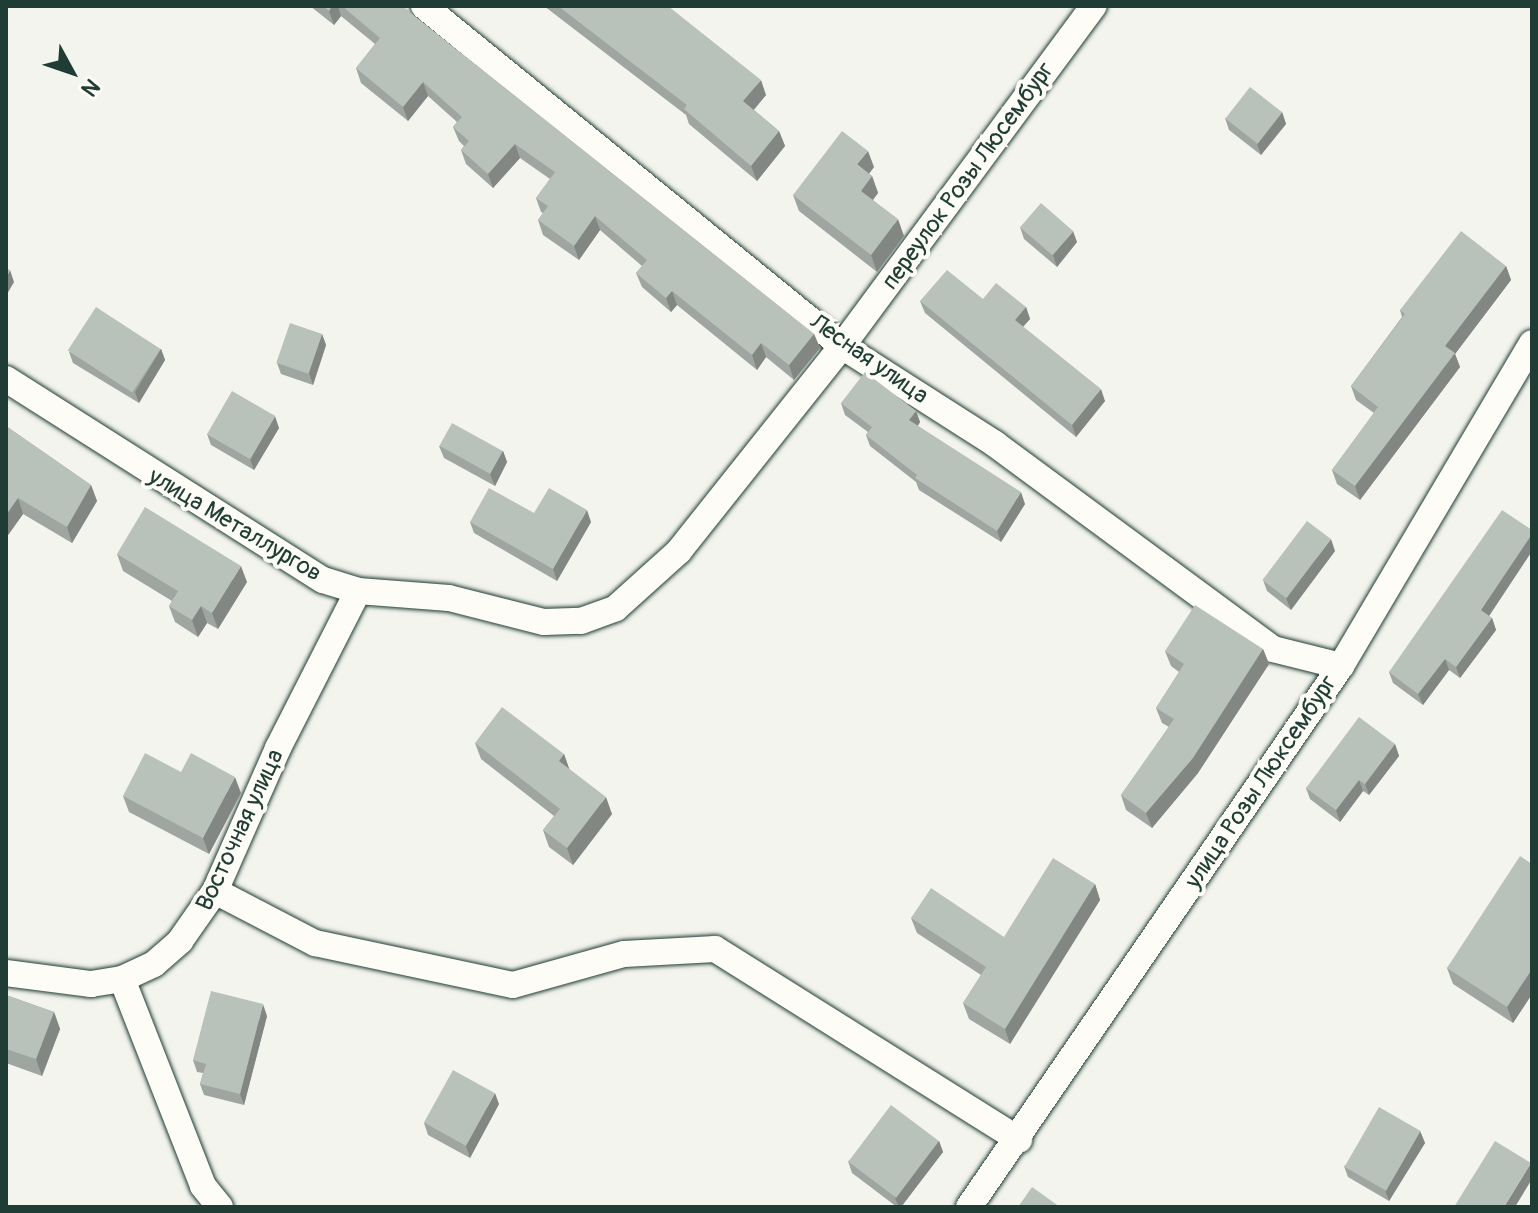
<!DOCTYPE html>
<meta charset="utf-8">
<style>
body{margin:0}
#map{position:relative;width:1538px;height:1213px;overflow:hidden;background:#f4f4ef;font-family:Pangolin,sans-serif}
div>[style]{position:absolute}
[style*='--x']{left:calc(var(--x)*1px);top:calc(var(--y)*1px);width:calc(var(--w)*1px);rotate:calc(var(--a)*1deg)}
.roads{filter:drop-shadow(0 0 2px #1f3d34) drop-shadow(0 0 2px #1f3d34)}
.street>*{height:26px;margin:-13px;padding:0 13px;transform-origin:13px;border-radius:13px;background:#fdfcf7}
.wall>*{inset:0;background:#9fa6a1}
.shaded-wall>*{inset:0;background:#828783}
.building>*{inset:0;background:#b9c1bb;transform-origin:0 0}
span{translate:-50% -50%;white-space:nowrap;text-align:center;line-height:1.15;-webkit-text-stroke:8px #fdfcf7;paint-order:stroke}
.street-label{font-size:24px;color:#1f3d34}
.frame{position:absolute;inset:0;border:8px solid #1f3d34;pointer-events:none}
.north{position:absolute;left:32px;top:32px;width:80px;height:80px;-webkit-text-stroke:6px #fdfcf7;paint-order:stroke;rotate:130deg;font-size:22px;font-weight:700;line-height:32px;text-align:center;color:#1f3d34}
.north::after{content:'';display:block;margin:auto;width:28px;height:36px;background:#1f3d34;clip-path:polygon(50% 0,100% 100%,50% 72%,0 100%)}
</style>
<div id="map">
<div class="roads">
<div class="street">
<i style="--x:424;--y:6;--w:539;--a:39.12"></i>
<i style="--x:842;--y:346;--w:182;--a:32.6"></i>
<i style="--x:995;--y:444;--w:345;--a:36.4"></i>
<i style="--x:1273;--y:649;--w:70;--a:14"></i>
<i style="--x:6;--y:379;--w:375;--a:32.4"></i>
<i style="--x:323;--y:580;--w:37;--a:17"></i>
<i style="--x:358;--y:591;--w:91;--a:4.4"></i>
<i style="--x:449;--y:598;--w:98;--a:14.2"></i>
<i style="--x:544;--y:622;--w:37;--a:-2"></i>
<i style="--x:581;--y:621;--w:37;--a:-20"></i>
<i style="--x:616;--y:608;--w:85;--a:-42.1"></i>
<i style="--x:679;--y:551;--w:262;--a:-51.5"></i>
<i style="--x:842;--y:346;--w:423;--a:-53.5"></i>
<i style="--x:215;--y:891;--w:113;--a:27.5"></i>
<i style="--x:315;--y:943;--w:202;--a:12"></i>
<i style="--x:513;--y:985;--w:115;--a:-15.6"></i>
<i style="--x:624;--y:954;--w:91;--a:-3.1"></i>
<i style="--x:715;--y:949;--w:359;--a:32.1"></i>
<i style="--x:6;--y:973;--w:86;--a:7.4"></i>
<i style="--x:91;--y:984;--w:31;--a:-9"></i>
<i style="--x:122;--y:979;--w:35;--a:-25"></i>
<i style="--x:154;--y:964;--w:35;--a:-41"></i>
<i style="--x:180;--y:941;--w:61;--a:-55"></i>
<i style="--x:215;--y:891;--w:156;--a:-66.2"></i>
<i style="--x:278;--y:748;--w:176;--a:-63"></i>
<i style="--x:122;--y:979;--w:222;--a:68.6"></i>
<i style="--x:203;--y:1186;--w:27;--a:51"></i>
<i style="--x:969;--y:1207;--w:657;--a:-55.49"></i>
<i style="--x:1341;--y:666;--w:375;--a:-59.4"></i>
</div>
</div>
<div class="wall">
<i style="clip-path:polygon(310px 6px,402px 6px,814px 334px,820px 348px,794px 380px,766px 357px,757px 370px,677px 305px,671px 312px,642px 287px,636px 273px,642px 266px,600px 230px,579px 260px,543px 235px,538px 220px,543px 213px,541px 212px,536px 198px,550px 179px,520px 158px,493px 188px,466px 164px,461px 150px,464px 146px,459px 141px,453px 127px,457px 122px,428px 96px,408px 121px,361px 83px,356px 68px,375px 44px,341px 16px,334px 25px)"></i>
<i style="clip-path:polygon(544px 6px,668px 6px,766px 95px,754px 110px,779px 131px,785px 146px,757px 181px,689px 124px,686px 115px)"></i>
<i style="clip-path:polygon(1282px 112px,1286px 124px,1261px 155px,1229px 130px,1225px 118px)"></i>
<i style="clip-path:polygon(874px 167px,869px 174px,872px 176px,878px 193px,873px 200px,904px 236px,877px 272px,799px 211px,793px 195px)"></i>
<i style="clip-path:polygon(1020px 227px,1077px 242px,1057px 267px,1024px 239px)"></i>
<i style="clip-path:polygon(1506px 266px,1511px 280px,1455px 354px,1460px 367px,1360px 500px,1337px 484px,1332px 470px,1374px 413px,1356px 400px,1351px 386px,1402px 317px,1400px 310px)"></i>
<i style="clip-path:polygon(983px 299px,1026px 307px,1030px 319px,1023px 327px,1105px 401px,1076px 437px,925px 313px,920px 301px)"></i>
<i style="clip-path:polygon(322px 334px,326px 345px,313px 385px,281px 374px,277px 363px)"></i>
<i style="clip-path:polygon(161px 349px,165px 360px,139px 403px,73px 363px,69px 352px)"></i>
<i style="clip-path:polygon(841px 403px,916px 411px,920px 422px,918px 426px,1025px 504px,1001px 542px,919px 490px,916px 482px,870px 446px,866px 435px,868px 432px,845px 415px)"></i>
<i style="clip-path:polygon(6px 426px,91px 485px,97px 501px,72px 543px,23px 514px,6px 538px)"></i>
<i style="clip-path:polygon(279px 428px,254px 470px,211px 445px,207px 434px)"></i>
<i style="clip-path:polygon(439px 446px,503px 451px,507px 462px,495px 486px,444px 458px)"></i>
<i style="clip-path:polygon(534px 513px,591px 522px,557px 581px,474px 533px,470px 522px)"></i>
<i style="clip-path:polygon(1532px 530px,1532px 551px,1489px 616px,1492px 618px,1496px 630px,1460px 678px,1449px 670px,1423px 705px,1393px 683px,1389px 672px)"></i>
<i style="clip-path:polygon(1335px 551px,1291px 610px,1267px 591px,1263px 580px)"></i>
<i style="clip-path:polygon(117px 554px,247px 582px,218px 629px,207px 623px,198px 637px,175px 622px,169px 606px,172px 601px,123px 571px)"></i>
<i style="clip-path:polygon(1263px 649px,1269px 664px,1198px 773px,1152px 828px,1126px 810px,1121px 795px,1169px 727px,1162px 723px,1156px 708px,1179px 672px,1171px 666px,1165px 651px)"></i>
<i style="clip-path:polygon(475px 743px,564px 754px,569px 769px,612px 814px,573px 865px,549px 847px,543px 830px,554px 816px,481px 759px)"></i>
<i style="clip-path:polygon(1395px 744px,1399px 756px,1369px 795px,1363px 791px,1340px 822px,1310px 799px,1306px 788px)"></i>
<i style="clip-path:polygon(241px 793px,209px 854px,129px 812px,123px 796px)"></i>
<i style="clip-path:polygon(1532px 864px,1532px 994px,1513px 1023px,1453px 984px,1447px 968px)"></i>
<i style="clip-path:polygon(1095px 884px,1100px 900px,1010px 1044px,969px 1019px,963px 1003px,981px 975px,917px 933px,911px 918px,1004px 937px)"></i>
<i style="clip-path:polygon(6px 995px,54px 1012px,60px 1029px,42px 1076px,6px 1063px)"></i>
<i style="clip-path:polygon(267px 1016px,244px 1105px,204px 1095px,200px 1084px,203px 1073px,197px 1072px,193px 1060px)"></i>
<i style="clip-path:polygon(499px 1104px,470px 1158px,428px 1135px,424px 1123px)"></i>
<i style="clip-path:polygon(1420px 1131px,1425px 1143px,1389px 1201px,1348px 1177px,1344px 1166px)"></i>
<i style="clip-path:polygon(939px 1141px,943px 1152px,901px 1207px,897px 1207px,852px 1173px,848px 1161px)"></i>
</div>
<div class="shaded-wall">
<i style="clip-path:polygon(332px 6px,338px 6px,341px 16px,334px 25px,329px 11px)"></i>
<i style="clip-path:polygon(761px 80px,766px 95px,748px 116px,743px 101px)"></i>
<i style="clip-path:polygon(423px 82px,428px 96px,408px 121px,403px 107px)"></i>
<i style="clip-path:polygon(1282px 112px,1286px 124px,1261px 155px,1257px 144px)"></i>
<i style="clip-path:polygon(779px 131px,785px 146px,757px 181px,751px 166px)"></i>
<i style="clip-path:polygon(515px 144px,520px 158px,493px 188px,488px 174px)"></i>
<i style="clip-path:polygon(868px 151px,874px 167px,863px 181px,857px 164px)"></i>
<i style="clip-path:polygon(872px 176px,878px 193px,867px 207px,861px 191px)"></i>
<i style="clip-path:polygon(595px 216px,600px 230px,579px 260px,574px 246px)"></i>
<i style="clip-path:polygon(898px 219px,904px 236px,877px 272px,871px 255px)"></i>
<i style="clip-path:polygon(1073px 231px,1077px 242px,1057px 267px,1053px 255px)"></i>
<i style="clip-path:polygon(1506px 266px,1511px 280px,1455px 354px,1460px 367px,1360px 500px,1355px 486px,1445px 346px)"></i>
<i style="clip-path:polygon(10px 270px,14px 282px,6px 296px,6px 278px)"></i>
<i style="clip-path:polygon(672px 291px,677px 305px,671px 312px,666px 298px)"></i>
<i style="clip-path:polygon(1026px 307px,1030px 319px,1019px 331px,1015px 320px)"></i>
<i style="clip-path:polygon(322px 334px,326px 345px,313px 385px,309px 373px)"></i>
<i style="clip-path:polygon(814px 334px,820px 348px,794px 380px,789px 365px)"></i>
<i style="clip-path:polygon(761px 343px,766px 357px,757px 370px,752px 355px)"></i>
<i style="clip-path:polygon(161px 349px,165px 360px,139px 403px,135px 392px)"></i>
<i style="clip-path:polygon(1101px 389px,1105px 401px,1076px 437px,1072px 425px)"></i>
<i style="clip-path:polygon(916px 411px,920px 422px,913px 432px,909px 420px)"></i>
<i style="clip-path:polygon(275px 416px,279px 428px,254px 470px,250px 459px)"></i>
<i style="clip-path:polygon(503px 451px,507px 462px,495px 486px,490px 474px)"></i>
<i style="clip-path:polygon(91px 485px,97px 501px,72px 543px,67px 527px)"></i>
<i style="clip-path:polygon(1021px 492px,1025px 504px,1001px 542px,997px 531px)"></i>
<i style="clip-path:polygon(18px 498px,23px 514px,6px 538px,6px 515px)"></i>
<i style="clip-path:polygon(587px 510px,591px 522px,557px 581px,553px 569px)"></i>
<i style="clip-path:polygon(1532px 534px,1532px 551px,1485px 622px,1481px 610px)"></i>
<i style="clip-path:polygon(1331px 539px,1335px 551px,1291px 610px,1286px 598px)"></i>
<i style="clip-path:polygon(241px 566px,247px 582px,218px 629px,212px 613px)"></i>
<i style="clip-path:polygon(201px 606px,207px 623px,198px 637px,192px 620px)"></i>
<i style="clip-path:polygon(1492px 618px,1496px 630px,1460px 678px,1456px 667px)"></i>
<i style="clip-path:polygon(1263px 649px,1269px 664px,1198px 773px,1152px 828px,1146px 813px)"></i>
<i style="clip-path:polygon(1445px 659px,1449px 670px,1423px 705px,1418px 694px)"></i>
<i style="clip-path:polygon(1395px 744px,1399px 756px,1369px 795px,1365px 784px)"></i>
<i style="clip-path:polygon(564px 754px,570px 771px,559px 761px)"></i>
<i style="clip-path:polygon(235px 777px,241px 793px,209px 854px,203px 838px)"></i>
<i style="clip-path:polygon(1359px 780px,1363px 791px,1340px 822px,1336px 810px)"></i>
<i style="clip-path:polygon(606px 797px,612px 814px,573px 865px,567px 848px)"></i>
<i style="clip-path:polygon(1095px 884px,1100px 900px,1010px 1044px,1005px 1029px)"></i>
<i style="clip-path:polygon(1532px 969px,1532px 994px,1513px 1023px,1507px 1007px)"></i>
<i style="clip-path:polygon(263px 1004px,267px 1016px,244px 1105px,240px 1094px)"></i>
<i style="clip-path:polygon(54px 1012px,60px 1029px,42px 1076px,36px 1059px)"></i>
<i style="clip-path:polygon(495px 1093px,499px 1104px,470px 1158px,466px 1146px)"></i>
<i style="clip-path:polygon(1420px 1131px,1425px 1143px,1389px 1201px,1385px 1190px)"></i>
<i style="clip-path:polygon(939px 1141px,943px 1152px,901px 1207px,899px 1207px,895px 1198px)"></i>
<i style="clip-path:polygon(1531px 1163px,1532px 1179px,1515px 1207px,1504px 1207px)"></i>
</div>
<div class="building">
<i style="clip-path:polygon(323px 6px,332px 6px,329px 11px)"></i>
<i style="clip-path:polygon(342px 6px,402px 6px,814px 334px,789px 365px,761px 343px,752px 355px,672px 291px,666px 298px,636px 273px,647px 260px,595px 216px,574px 246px,538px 220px,548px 206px,536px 198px,555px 172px,515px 144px,488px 174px,461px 150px,469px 141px,453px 127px,462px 117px,423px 82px,403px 107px,356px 68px,380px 38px)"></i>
<i style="clip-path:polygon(558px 6px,668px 6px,761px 80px,743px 101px,779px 131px,751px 166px,684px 109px,687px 105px)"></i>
<i style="left:1250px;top:87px;width:41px;height:40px;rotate:38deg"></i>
<i style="clip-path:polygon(842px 131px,868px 151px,857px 164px,872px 176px,861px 191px,898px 219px,871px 255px,793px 195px)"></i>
<i style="left:1041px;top:203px;width:43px;height:32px;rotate:41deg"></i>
<i style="clip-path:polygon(1461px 231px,1506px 266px,1445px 346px,1455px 353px,1355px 486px,1332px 470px,1378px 407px,1351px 386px,1405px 314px,1400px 310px)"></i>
<i style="clip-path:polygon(6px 268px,10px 270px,6px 278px)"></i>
<i style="clip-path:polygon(947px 270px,983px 299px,996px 283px,1026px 307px,1015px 320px,1101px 389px,1072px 425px,920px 301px)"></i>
<i style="left:96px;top:307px;width:77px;height:52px;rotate:33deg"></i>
<i style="left:290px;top:323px;width:34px;height:42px;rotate:19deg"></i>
<i style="clip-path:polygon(865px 372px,916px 411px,909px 420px,1021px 492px,997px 531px,915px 478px,917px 475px,866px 435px,872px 427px,841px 403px)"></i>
<i style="left:232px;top:391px;width:50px;height:50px;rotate:30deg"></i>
<i style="left:452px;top:423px;width:58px;height:26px;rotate:29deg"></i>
<i style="clip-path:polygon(6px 426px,91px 485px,67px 527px,18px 498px,6px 515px)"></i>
<i style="clip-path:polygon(489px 488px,534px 513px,549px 488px,587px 510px,553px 569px,470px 522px)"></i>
<i style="clip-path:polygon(145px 507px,241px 566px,212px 613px,201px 606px,192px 620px,169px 606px,178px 591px,117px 554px)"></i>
<i style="clip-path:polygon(1502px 510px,1532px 530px,1532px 534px,1481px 610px,1492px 618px,1456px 667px,1445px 659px,1418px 694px,1389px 672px)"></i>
<i style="left:1307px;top:521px;width:30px;height:74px;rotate:37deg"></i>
<i style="clip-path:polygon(1195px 605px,1263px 649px,1193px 758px,1146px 813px,1121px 795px,1174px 719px,1156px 708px,1184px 664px,1165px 651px)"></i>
<i style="clip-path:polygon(502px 707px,564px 754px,559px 761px,606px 797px,567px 848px,543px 830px,560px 809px,475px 743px)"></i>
<i style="clip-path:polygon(1359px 717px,1395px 744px,1365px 784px,1359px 780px,1336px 810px,1306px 788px)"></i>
<i style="clip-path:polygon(145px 753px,181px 772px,191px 753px,235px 777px,203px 838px,123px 796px)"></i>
<i style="clip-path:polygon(1520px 856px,1532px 864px,1532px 969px,1507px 1007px,1447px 968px)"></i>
<i style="clip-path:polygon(1053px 858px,1095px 884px,1005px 1029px,963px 1003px,986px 967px,911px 918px,931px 888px,1004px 937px)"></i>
<i style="clip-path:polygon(211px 991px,263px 1004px,240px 1094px,200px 1084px,206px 1064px,193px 1060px)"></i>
<i style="clip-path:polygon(6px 995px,54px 1012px,36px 1059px,6px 1049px)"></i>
<i style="left:453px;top:1070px;width:48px;height:60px;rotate:29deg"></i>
<i style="left:891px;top:1105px;width:60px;height:71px;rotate:37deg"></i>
<i style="left:1379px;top:1107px;width:48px;height:69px;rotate:30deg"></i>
<i style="clip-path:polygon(1495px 1141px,1531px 1163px,1504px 1207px,1454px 1207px)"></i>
<i style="clip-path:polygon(1032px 1187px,1060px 1207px,1018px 1207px)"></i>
</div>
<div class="street-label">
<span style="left:968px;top:176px;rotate:-54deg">переулок Розы Люсембург</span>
<span style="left:869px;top:359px;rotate:35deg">Лесная улица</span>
<span style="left:235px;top:525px;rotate:31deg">улица Металлургов</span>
<span style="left:1261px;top:782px;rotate:-56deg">улица Розы Люксембург</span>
<span style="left:240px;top:830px;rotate:-65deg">Восточная улица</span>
</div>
<div class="frame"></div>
<div class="north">N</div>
</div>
